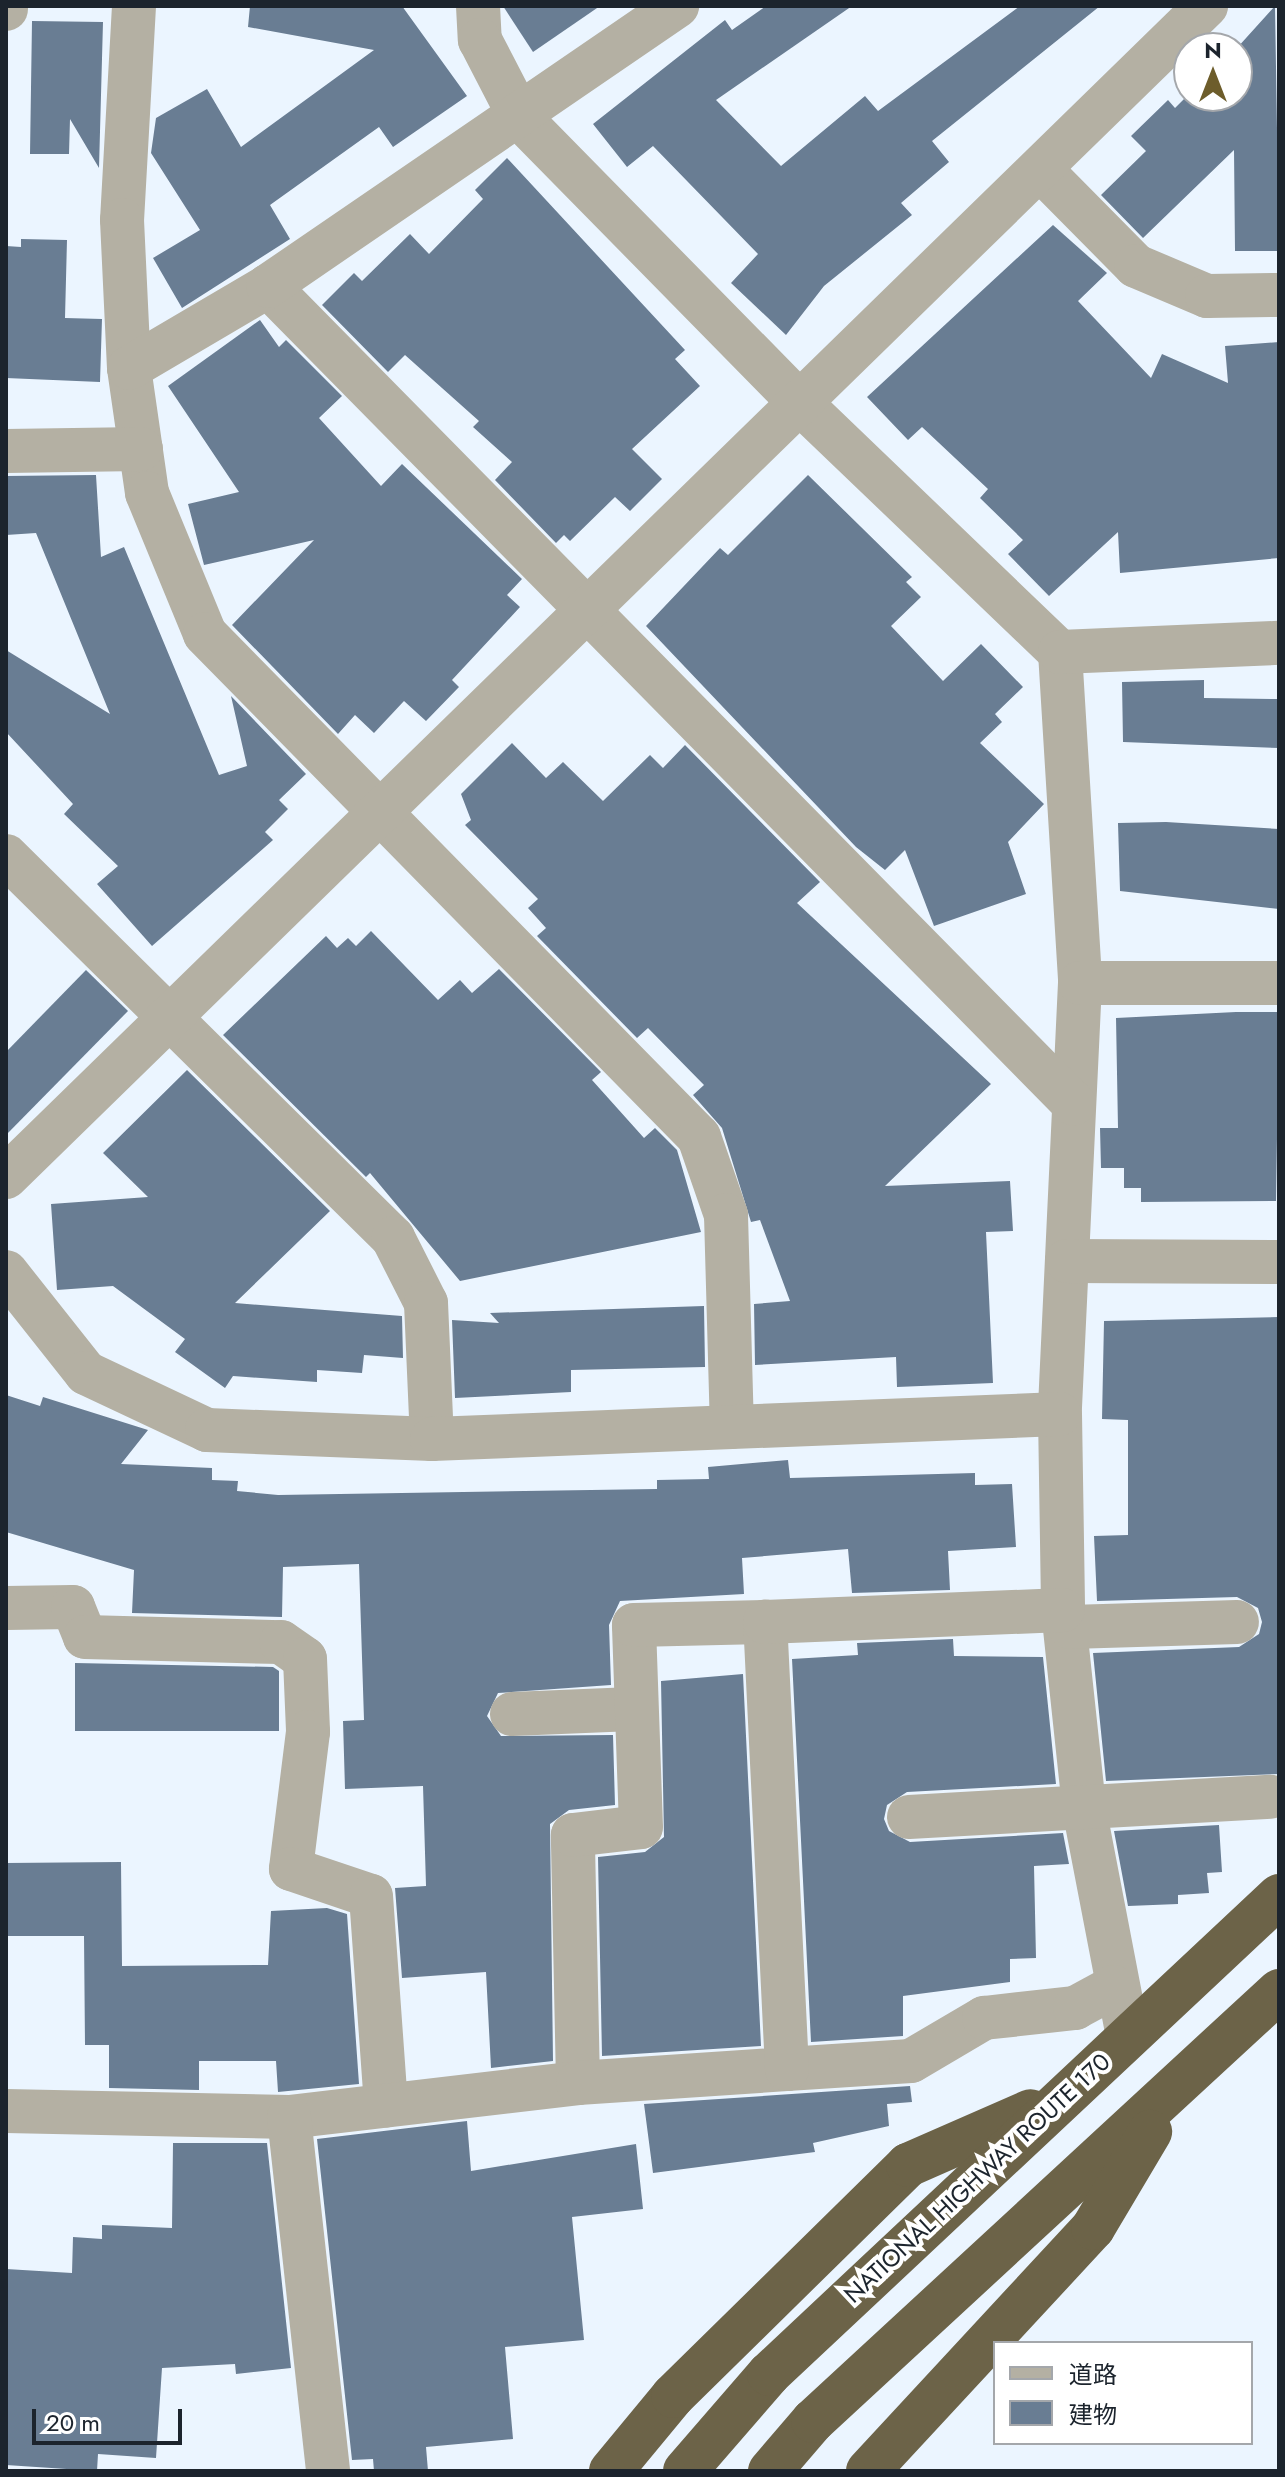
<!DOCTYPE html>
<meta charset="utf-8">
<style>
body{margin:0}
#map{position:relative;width:1285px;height:2477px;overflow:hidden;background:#ebf5ff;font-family:Jost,"Noto Sans JP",sans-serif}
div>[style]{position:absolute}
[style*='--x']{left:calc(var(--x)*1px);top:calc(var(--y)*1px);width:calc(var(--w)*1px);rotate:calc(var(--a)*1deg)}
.building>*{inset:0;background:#697d93}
.minor>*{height:44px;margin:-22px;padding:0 22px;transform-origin:22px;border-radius:22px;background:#b4b0a3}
.highway>*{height:44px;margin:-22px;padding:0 22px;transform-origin:22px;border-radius:22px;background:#6c6348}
span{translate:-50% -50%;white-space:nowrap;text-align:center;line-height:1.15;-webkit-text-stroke:8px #fff;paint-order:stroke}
.street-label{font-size:24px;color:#1c242d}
.frame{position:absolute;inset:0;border:8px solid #1c242d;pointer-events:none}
.legend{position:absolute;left:993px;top:2341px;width:260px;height:104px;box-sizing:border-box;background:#fff;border:2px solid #a4a7ab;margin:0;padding:10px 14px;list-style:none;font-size:24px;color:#1c242d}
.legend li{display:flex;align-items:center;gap:16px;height:40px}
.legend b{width:40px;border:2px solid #a4a7ab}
.north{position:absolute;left:1173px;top:32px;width:80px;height:80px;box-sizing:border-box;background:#fff;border:2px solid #a4a7ab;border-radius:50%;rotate:0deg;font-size:22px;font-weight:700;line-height:32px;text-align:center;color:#1c242d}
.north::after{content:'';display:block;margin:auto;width:28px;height:36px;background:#6d5d2b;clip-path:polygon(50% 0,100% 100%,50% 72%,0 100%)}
.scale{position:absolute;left:32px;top:2409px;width:150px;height:36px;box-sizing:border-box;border:4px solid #1c242d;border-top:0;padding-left:10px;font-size:24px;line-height:28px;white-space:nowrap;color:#1c242d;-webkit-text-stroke:6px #fff;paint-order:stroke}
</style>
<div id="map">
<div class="building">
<i style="clip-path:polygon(250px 6px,402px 6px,467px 96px,393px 147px,379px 127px,270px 205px,290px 239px,182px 308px,153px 258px,200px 230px,151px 153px,156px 118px,207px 89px,241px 147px,374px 50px,248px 27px)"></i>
<i style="clip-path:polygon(503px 6px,600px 6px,533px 52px)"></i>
<i style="clip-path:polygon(766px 6px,852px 6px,716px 100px,781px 166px,865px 96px,878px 111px,1020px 6px,1100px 6px,932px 141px,949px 162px,901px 203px,912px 215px,824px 286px,786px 335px,731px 283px,758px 254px,653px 146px,627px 167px,593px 124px,725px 20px,732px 30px)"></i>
<i style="clip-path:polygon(1275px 6px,1279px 251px,1235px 251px,1234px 150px,1143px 238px,1101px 195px,1146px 151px,1131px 136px,1168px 100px,1175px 108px,1189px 94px,1237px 96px,1237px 48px)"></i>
<i style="clip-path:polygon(32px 21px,103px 22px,99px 168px,70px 119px,69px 154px,30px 154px)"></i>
<i style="clip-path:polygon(507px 158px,685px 350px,675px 359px,700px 386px,632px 449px,662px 479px,630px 511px,615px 497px,570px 541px,564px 535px,556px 543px,495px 480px,512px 462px,473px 427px,479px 421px,405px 355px,388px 372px,322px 305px,354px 273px,362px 281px,410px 234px,429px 254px,483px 199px,475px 190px)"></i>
<i style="clip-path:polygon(1053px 225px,1107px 273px,1078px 301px,1151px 378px,1162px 354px,1228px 383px,1225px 346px,1279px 342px,1279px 558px,1120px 573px,1118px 532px,1049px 596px,1008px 554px,1023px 540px,980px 498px,988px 489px,922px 427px,908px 440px,867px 397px)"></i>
<i style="clip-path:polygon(21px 239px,67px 240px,65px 318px,102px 319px,100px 382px,6px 378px,6px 246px,21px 247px)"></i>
<i style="clip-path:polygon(260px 320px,279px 347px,286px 340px,342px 396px,319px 418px,381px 486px,402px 464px,522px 579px,507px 595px,520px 607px,452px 680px,459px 687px,426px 721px,404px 701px,374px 733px,355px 715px,338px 734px,232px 625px,314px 540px,204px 565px,188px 504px,239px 492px,168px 386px)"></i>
<i style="clip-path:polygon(96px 475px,101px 557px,124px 547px,219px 775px,247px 766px,231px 696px,306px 774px,279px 800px,288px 809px,265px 832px,273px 840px,152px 946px,97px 884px,118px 866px,64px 814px,73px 804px,6px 732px,6px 650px,110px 714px,36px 533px,6px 535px,6px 476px)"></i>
<i style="clip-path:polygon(808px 475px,912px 577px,906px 582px,921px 597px,891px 626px,943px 681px,981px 644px,1023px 687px,995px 714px,1002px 722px,980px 743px,1044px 804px,1008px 842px,1026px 894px,934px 926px,905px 850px,885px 870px,856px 847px,646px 626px,720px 548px,728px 555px)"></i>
<i style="clip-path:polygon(1204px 680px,1204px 698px,1279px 699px,1279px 748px,1123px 742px,1122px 682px)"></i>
<i style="clip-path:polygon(512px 743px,546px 778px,563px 762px,603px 801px,650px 755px,663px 768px,685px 745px,820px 882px,797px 903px,991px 1084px,885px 1186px,1010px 1181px,1013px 1231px,986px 1232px,993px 1383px,897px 1387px,896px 1357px,755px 1365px,754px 1304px,790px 1301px,760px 1220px,751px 1222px,722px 1128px,693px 1095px,704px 1085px,648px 1028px,637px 1038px,537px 936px,546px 928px,528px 908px,538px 899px,465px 825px,471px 820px,461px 794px)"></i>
<i style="clip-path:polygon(1166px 822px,1279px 829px,1279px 909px,1120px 891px,1118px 823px)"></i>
<i style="clip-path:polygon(371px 931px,438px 1000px,460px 980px,472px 993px,499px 969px,601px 1072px,592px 1080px,644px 1138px,655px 1128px,677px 1150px,701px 1232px,460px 1281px,370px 1173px,366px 1177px,223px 1035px,326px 936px,337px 948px,348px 938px,356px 946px)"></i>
<i style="clip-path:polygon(86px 970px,128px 1011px,6px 1135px,6px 1052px)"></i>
<i style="clip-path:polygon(1236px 1012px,1279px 1012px,1276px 1201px,1141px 1202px,1141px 1188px,1124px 1188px,1124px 1168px,1101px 1168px,1100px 1128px,1118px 1128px,1116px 1018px)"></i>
<i style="clip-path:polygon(187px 1070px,330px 1211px,235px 1303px,402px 1316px,403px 1358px,364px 1355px,362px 1373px,317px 1370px,317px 1382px,233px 1376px,225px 1388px,175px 1352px,185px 1339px,113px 1286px,57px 1290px,51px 1204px,148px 1197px,103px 1153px)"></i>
<i style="clip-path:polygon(704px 1306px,705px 1367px,571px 1370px,571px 1392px,455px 1398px,452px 1320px,499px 1323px,490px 1313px)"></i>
<i style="clip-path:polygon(1278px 1317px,1279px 1774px,1106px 1781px,1093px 1653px,1239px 1647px,1259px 1634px,1262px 1622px,1258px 1608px,1237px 1597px,1097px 1601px,1094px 1536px,1128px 1535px,1128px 1420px,1102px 1419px,1104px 1321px)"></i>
<i style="clip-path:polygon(6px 1395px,40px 1406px,43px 1397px,148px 1430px,121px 1464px,212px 1468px,212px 1480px,238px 1481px,237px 1491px,278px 1495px,657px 1489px,657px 1480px,709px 1479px,708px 1467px,788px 1460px,790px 1478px,975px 1473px,975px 1485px,1012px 1484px,1016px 1547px,948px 1551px,950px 1590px,852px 1593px,848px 1549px,742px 1558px,744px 1594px,620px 1601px,609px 1625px,611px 1685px,498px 1693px,487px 1716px,501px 1736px,613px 1735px,615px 1805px,569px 1810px,550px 1824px,553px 2061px,491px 2068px,486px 1972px,402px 1978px,395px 1888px,426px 1886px,423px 1786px,345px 1789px,343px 1721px,364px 1720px,359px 1564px,283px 1567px,282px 1617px,132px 1613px,134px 1570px,6px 1532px)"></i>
<i style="clip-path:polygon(953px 1639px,954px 1656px,1043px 1657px,1056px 1784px,907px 1792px,887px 1805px,884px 1819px,889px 1831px,910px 1842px,1063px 1833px,1069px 1864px,1034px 1866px,1036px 1958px,1010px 1959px,1010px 1982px,903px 1996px,903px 2036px,811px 2042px,792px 1659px,858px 1655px,857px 1643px)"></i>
<i style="clip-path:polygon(75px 1663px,273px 1667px,279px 1671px,279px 1731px,75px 1731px)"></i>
<i style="clip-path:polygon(743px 1674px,761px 2046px,602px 2056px,598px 1857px,645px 1852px,664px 1837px,661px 1681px)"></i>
<i style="clip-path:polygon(1219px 1825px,1222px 1872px,1207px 1873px,1209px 1893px,1178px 1895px,1178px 1904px,1128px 1906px,1114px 1831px)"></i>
<i style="clip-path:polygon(121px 1862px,122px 1966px,268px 1965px,271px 1911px,327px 1908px,347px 1914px,359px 2084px,278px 2092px,276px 2061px,199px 2061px,199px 2090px,109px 2088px,109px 2045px,85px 2045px,84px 1936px,6px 1936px,6px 1863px)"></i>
<i style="clip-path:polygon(910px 2086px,912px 2102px,887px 2104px,889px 2126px,813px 2143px,815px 2152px,653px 2173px,644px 2104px)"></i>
<i style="clip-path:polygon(467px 2121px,471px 2171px,636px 2144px,643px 2209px,572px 2217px,584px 2340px,505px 2347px,513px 2439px,426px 2447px,428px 2471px,374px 2471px,373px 2459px,352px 2460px,317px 2139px)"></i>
<i style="clip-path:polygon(173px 2143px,267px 2143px,291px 2368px,236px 2374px,235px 2364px,162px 2368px,156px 2458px,98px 2454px,97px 2471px,6px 2465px,6px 2269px,72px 2273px,73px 2237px,102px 2239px,102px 2225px,172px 2228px)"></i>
</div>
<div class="minor">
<i style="--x:134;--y:6;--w:214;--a:93.2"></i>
<i style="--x:122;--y:220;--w:148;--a:87.3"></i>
<i style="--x:129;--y:368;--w:126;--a:81.8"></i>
<i style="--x:147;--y:493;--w:152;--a:67.6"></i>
<i style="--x:205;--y:634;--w:705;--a:45.52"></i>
<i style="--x:699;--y:1137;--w:83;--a:70.9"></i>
<i style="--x:726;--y:1215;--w:212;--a:88.4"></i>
<i style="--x:478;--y:6;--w:34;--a:87"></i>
<i style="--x:480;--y:40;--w:89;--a:62.6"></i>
<i style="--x:521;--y:119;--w:398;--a:45.5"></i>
<i style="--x:800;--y:403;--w:360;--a:43.8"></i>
<i style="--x:1060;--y:652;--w:332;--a:86.5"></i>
<i style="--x:1080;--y:983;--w:431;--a:92.7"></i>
<i style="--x:1060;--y:1414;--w:196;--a:89.1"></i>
<i style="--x:1063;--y:1610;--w:199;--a:83.9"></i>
<i style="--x:1084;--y:1808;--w:233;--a:79.1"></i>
<i style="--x:6;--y:9;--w:3;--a:-90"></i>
<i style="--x:1040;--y:169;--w:136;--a:45.3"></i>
<i style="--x:1136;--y:266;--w:77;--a:22.9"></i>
<i style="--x:1207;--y:296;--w:72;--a:-0.8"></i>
<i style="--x:268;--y:286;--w:1148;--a:45.42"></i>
<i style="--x:129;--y:368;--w:161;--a:-30.5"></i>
<i style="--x:268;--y:286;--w:496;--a:-34.4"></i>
<i style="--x:6;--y:451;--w:135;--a:-0.8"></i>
<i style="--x:1060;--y:652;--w:219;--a:-2.4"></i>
<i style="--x:6;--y:856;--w:544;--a:44.63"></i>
<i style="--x:393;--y:1238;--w:73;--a:63.1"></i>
<i style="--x:426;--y:1303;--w:136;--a:87.5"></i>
<i style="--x:1080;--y:983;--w:199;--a:0"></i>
<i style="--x:6;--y:1177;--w:1677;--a:-44.3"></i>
<i style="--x:1067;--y:1261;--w:212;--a:0.3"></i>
<i style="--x:6;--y:1272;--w:129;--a:51.6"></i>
<i style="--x:86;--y:1373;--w:134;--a:25.2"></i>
<i style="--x:207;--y:1430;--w:225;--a:2.3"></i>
<i style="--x:432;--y:1439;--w:628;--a:-2.28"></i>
<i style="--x:6;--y:1608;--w:67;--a:-0.9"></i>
<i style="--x:73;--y:1607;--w:32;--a:68"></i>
<i style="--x:85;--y:1637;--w:196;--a:1.5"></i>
<i style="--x:281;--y:1642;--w:29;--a:35"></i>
<i style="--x:305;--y:1659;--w:73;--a:87.6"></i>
<i style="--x:308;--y:1732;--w:138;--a:97.1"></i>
<i style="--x:291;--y:1869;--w:84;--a:18.6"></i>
<i style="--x:371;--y:1896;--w:210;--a:85.9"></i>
<i style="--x:1070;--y:1627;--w:167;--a:-1.7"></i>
<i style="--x:512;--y:1714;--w:121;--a:-2.4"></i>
<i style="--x:909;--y:1817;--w:362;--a:-3.2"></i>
<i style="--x:787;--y:2069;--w:124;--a:-3.7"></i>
<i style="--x:911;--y:2061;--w:85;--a:-30.5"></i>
<i style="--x:984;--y:2018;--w:92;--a:-6.3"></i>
<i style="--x:1075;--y:2008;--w:44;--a:-28.3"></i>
<i style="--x:578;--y:2083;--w:248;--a:-91.2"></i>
<i style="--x:573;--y:1835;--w:68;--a:-6.7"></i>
<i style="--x:641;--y:1827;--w:202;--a:-92"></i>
<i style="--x:634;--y:1625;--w:131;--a:-1.3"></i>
<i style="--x:6;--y:2111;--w:283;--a:1.2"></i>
<i style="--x:289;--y:2117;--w:291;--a:-6.7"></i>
<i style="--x:578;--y:2083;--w:209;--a:-3.8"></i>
<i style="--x:787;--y:2069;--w:448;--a:-92.8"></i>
<i style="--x:765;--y:1622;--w:298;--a:-2.3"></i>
<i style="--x:289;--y:2117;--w:356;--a:83.7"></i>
</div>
<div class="highway">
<i style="--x:611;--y:2471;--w:97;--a:-50.4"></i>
<i style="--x:673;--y:2396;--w:330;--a:-44.5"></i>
<i style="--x:908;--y:2165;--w:134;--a:-23.7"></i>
<i style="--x:685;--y:2471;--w:128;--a:-49.1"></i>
<i style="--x:769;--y:2374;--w:699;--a:-43.14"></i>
<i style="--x:770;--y:2471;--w:66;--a:-49.3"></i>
<i style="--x:813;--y:2421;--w:634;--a:-42.7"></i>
<i style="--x:868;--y:2471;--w:331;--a:-47.2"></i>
<i style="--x:1093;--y:2228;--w:112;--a:-59.3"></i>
</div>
<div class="street-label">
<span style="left:977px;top:2178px;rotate:-43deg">NATIONAL HIGHWAY ROUTE 170</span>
</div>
<div class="frame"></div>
<ul class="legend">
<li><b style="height:10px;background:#b4b0a3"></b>道路</li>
<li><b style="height:22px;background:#697d93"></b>建物</li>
</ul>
<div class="north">N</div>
<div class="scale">20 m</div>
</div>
